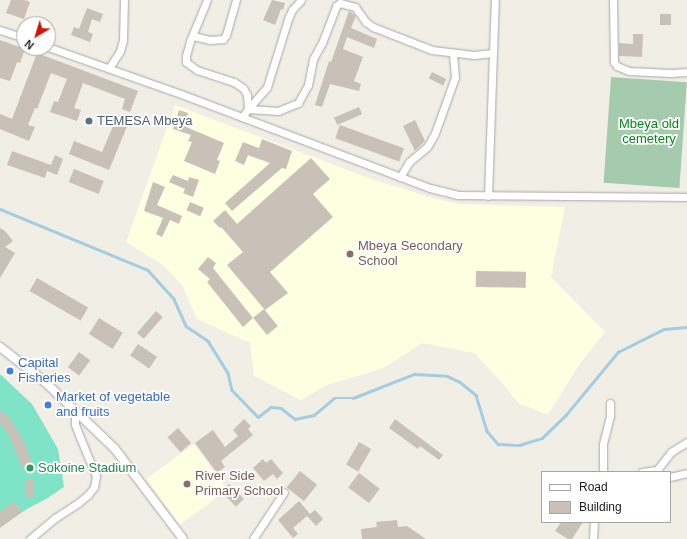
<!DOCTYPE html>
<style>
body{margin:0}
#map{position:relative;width:687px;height:539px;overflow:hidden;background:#f1eee6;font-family:Arial,sans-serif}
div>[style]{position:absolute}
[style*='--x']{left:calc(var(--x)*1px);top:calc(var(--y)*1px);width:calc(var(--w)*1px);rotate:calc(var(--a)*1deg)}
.education>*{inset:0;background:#fcffe0;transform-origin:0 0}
.cemetery>*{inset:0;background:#a5cbae;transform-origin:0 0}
.pitch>*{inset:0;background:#7fe4c7}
.stream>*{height:2.5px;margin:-1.25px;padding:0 1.25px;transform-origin:1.25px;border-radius:1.25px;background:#a4cde1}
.building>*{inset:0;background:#c9c1b8;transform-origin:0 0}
.roads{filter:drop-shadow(0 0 1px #a7a7a7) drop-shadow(0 0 1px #a7a7a7)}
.minor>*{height:7px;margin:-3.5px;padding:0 3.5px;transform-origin:3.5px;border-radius:3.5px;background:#fff}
.tertiary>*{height:8px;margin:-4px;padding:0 4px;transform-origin:4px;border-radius:4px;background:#fff}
.dots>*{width:11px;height:11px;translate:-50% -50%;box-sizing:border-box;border:2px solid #fff;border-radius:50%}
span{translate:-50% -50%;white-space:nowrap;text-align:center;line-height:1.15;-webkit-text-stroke:3.5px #fff;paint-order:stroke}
.service-label{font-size:13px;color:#4e5e75}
.left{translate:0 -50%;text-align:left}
.park-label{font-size:13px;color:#05861c}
.education-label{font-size:13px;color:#785e54}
.shop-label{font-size:13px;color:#366cbe}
.leisure-label{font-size:13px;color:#27864d}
.legend{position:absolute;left:541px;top:471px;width:130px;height:52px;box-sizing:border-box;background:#fff;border:1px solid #a6a6a6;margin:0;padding:5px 7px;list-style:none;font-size:12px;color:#202020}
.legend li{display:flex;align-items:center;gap:8px;height:20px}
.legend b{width:20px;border:1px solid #a6a6a6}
.north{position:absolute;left:16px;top:16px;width:40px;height:40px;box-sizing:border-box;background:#fff;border:1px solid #a6a6a6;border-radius:50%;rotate:218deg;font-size:11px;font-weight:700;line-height:16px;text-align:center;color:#202020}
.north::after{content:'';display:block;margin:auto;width:14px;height:18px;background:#cf1300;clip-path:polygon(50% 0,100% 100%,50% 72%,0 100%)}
</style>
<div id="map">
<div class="education">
<i style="clip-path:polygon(175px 105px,374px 180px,433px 198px,459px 204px,565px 207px,551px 277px,605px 332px,579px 365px,548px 415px,518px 403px,503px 384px,474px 353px,422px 343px,384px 368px,327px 385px,301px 400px,254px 376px,250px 343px,197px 319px,182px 285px,163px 265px,126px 242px)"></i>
<i style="left:194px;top:444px;width:57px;height:59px;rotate:54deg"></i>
</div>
<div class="cemetery">
<i style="left:611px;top:77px;width:76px;height:106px;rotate:4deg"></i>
</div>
<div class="pitch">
<i style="clip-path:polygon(0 374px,32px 404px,58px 449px,64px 487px,46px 499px,27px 509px,0 527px)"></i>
</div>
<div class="stream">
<i style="--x:0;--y:209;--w:160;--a:22.4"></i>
<i style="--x:148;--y:270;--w:39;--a:48"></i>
<i style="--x:174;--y:299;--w:30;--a:66"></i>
<i style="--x:186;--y:326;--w:27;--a:34"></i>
<i style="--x:208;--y:341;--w:38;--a:58"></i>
<i style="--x:228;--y:373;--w:17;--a:77"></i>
<i style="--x:232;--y:390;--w:37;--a:46"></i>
<i style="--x:258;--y:417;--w:16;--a:-38"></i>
<i style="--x:271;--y:407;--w:10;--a:6"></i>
<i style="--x:281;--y:408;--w:18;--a:38"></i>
<i style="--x:295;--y:419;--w:19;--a:-12"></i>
<i style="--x:314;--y:415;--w:26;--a:-40"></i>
<i style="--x:334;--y:398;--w:19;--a:0"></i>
<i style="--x:353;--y:398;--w:66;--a:-21.5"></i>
<i style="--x:414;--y:374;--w:33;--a:3"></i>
<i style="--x:447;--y:376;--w:14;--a:25"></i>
<i style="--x:460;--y:382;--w:21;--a:39"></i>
<i style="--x:476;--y:395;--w:38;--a:73"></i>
<i style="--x:487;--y:431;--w:17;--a:50"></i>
<i style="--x:498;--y:444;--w:21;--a:3"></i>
<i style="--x:519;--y:445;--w:24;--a:-17"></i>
<i style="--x:542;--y:438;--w:32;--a:-44"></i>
<i style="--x:565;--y:416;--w:83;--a:-50.4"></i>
<i style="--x:618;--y:352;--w:51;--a:-26.6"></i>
<i style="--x:664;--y:329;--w:23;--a:-5"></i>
</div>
<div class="building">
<i style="clip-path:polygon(11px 0,24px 0,30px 2px,24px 19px,6px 13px)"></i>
<i style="clip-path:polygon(272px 0,285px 3px,283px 10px,281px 9px,275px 25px,263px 20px)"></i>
<i style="clip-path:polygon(87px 8px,103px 14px,100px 22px,92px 19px,88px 32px,93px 34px,90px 42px,71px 35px,74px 27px,79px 29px)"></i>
<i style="clip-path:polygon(349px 11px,356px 16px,351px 28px,377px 39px,374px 48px,347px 37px,343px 49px,363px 57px,354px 81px,361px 84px,359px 91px,330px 84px,322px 107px,315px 105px,329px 61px,331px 62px)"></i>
<i style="left:660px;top:14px;width:11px;height:11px"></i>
<i style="clip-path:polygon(633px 34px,643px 34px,642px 57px,619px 56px,619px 43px,633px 44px)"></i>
<i style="clip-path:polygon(0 40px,25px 49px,20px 63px,17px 62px,10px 81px,0 78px)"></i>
<i style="clip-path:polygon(37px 53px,138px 91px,130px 112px,122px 109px,125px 99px,83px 83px,74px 108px,81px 110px,77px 121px,50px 112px,54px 101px,58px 102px,67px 79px,51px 73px,37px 109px,35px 108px,28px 125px,35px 127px,29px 141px,0 129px,0 114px,12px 119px)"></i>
<i style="left:432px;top:72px;width:16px;height:7px;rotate:27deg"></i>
<i style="left:359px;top:107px;width:8px;height:27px;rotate:67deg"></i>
<i style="clip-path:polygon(179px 110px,188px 113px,184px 126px,224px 143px,217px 160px,220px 161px,215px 174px,184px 161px,192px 142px,188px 141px,191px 135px,173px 129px)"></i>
<i style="clip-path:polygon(116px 119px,128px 124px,109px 170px,69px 154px,74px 141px,102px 152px)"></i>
<i style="clip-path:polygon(415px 120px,425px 141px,415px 151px,403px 126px)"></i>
<i style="left:340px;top:125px;width:68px;height:14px;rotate:20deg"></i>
<i style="clip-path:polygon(262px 139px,292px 151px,286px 169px,282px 168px,232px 211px,225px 203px,270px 163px,248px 155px,244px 165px,235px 161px,243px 142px,259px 148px)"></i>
<i style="clip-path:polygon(12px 151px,51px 165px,55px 155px,63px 159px,57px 175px,47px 171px,45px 178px,7px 165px)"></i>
<i style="clip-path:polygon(311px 158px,330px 179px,313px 194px,333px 217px,270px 272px,288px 293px,265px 310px,227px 265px,243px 252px,221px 227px,220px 228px,213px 221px,225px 210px,237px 224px)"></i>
<i style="left:74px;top:169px;width:32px;height:14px;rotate:22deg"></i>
<i style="clip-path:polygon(173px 175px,188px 181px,189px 177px,199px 180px,193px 197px,183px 193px,185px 189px,169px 182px)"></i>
<i style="clip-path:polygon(153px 182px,165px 187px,157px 205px,182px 216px,179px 224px,170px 220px,162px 237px,156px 234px,163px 218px,144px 211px)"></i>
<i style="left:190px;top:202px;width:15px;height:9px;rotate:23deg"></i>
<i style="clip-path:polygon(0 228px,5px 231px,13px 241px,5px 247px,15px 253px,0 278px)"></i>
<i style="clip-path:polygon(208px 257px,216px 263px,213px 268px,253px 318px,243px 327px,207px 282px,210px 279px,198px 269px)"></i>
<i style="left:476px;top:271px;width:50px;height:16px;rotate:1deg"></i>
<i style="left:37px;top:278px;width:59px;height:15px;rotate:30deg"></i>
<i style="left:264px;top:309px;width:22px;height:14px;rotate:51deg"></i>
<i style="left:156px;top:311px;width:9px;height:29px;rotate:41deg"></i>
<i style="left:99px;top:318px;width:28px;height:19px;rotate:32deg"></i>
<i style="left:138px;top:344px;width:23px;height:14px;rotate:34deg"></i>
<i style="left:79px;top:352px;width:14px;height:19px;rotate:36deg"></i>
<i style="clip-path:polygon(0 410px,9px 418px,24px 441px,32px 463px,22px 467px,9px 435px,0 423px)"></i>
<i style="clip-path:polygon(244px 419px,251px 426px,248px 429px,253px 435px,221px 461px,225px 467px,217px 473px,195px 443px,213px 430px,225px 447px,238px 436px,233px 430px)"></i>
<i style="clip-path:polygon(395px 419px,443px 455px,439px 460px,420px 446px,418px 449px,389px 428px)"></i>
<i style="left:178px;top:428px;width:20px;height:14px;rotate:49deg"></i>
<i style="left:359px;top:442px;width:14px;height:26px;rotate:30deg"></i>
<i style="clip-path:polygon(263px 459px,266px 463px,271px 459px,283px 473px,277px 479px,273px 474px,264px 481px,253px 468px)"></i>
<i style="left:300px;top:471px;width:22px;height:21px;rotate:39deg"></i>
<i style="left:359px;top:473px;width:26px;height:18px;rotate:37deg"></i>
<i style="left:34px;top:479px;width:18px;height:8px;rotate:90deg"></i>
<i style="left:229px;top:484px;width:21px;height:11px;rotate:45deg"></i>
<i style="clip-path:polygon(299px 501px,310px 514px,315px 510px,323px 519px,316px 526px,307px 516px,293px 528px,298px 534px,293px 538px,278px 520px)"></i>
<i style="clip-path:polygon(14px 502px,22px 512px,0 528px,0 512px)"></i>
<i style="clip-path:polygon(397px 520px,398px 527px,407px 526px,426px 539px,362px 539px,361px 529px,377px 527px,376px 522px)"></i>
<i style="clip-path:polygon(561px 522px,583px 522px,572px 539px,568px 539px,555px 531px)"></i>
</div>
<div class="roads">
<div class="minor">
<i style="--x:207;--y:0;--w:44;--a:112.5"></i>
<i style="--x:190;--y:41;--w:16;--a:105"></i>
<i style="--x:186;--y:56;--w:6;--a:90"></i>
<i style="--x:186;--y:62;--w:14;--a:36"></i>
<i style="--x:197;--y:70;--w:39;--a:18"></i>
<i style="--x:234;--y:82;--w:11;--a:34"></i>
<i style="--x:243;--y:88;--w:8;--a:60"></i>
<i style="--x:247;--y:95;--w:14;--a:86"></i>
<i style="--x:613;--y:0;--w:62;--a:89.1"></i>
<i style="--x:614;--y:62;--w:5;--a:53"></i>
<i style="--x:617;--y:66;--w:13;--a:23"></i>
<i style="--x:629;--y:71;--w:42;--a:2.7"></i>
<i style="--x:671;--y:73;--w:16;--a:-4"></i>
<i style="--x:0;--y:30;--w:25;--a:18"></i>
<i style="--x:193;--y:36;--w:17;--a:13"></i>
<i style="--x:210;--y:40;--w:13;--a:-4"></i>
<i style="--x:223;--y:39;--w:5;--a:-53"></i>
<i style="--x:226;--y:35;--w:36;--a:-74"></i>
<i style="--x:48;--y:47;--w:141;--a:19.5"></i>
<i style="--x:181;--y:94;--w:266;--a:20.7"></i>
<i style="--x:430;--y:188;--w:29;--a:14"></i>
<i style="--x:458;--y:195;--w:229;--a:0.5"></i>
<i style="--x:109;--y:68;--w:20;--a:-57"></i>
<i style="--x:120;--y:51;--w:11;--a:-75"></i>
<i style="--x:123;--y:40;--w:40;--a:-88.6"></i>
<i style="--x:248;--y:109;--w:29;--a:-49"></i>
<i style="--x:267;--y:87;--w:71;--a:-72.8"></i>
<i style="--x:288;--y:19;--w:10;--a:-66"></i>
<i style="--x:292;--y:10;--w:13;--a:-48"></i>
<i style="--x:242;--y:117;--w:10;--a:-53"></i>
<i style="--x:248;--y:109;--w:30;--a:4"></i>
<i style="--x:278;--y:111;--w:22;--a:-22"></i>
<i style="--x:298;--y:103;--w:21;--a:-61"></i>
<i style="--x:308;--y:85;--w:26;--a:-79"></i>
<i style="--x:313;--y:59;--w:18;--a:-61"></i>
<i style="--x:322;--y:43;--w:40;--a:-69"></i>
<i style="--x:336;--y:6;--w:5;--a:-37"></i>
<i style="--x:340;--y:3;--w:16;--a:15"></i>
<i style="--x:355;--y:7;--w:19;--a:54"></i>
<i style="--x:366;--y:22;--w:9;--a:36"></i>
<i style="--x:373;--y:27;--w:63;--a:21.3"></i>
<i style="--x:432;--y:50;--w:42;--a:6.8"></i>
<i style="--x:474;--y:55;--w:19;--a:-6"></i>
<i style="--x:400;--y:177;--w:17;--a:-59"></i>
<i style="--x:409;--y:162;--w:23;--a:-40"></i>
<i style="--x:427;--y:147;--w:16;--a:-60"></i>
<i style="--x:435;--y:133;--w:59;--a:-70.3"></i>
<i style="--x:455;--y:77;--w:23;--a:-95"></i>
<i style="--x:488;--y:196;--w:196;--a:-88"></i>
<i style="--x:603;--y:472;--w:28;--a:-90"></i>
<i style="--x:603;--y:444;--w:30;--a:-76"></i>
<i style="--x:610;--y:415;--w:12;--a:-90"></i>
<i style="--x:642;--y:472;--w:15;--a:-8"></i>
<i style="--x:657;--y:470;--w:23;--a:-52"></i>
<i style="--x:671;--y:452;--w:19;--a:-32"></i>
<i style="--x:670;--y:477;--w:17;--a:-13"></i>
<i style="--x:30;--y:539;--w:33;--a:-40"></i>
<i style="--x:55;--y:518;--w:27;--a:-33"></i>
<i style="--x:78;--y:503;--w:13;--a:-39"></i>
<i style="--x:88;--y:495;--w:10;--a:-53"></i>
<i style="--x:94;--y:487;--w:11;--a:-80"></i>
<i style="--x:96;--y:476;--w:44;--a:-112.5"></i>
<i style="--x:79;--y:435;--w:12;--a:-110"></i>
<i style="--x:75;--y:424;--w:14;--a:-90"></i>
<i style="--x:253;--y:539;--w:56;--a:-56.6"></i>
<i style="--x:593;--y:539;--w:17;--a:-87"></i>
</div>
<div class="tertiary">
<i style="--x:0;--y:347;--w:57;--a:37.9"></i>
<i style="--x:45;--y:382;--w:97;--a:43.7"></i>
<i style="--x:115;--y:449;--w:113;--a:52.9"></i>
</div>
</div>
<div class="dots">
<i style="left:89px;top:121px;background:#5c6f8a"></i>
<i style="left:350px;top:254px;background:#8d6e63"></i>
<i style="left:10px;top:371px;background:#3f7fe0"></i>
<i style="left:48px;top:405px;background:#3f7fe0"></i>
<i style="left:30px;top:468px;background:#2e9e5b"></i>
<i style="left:187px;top:484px;background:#8d6e63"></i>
</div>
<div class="service-label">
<span class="left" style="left:97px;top:121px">TEMESA Mbeya</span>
</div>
<div class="park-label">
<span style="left:649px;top:132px">Mbeya old<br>cemetery</span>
</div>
<div class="education-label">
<span class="left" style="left:358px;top:254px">Mbeya Secondary<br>School</span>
<span class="left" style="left:195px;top:484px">River Side<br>Primary School</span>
</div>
<div class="shop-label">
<span class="left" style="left:18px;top:371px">Capital<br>Fisheries</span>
<span class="left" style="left:56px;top:405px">Market of vegetable<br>and fruits</span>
</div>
<div class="leisure-label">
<span class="left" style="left:38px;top:468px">Sokoine Stadium</span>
</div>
<ul class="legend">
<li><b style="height:5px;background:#fff"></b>Road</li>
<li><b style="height:11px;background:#c9c1b8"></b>Building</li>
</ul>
<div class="north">N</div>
</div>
